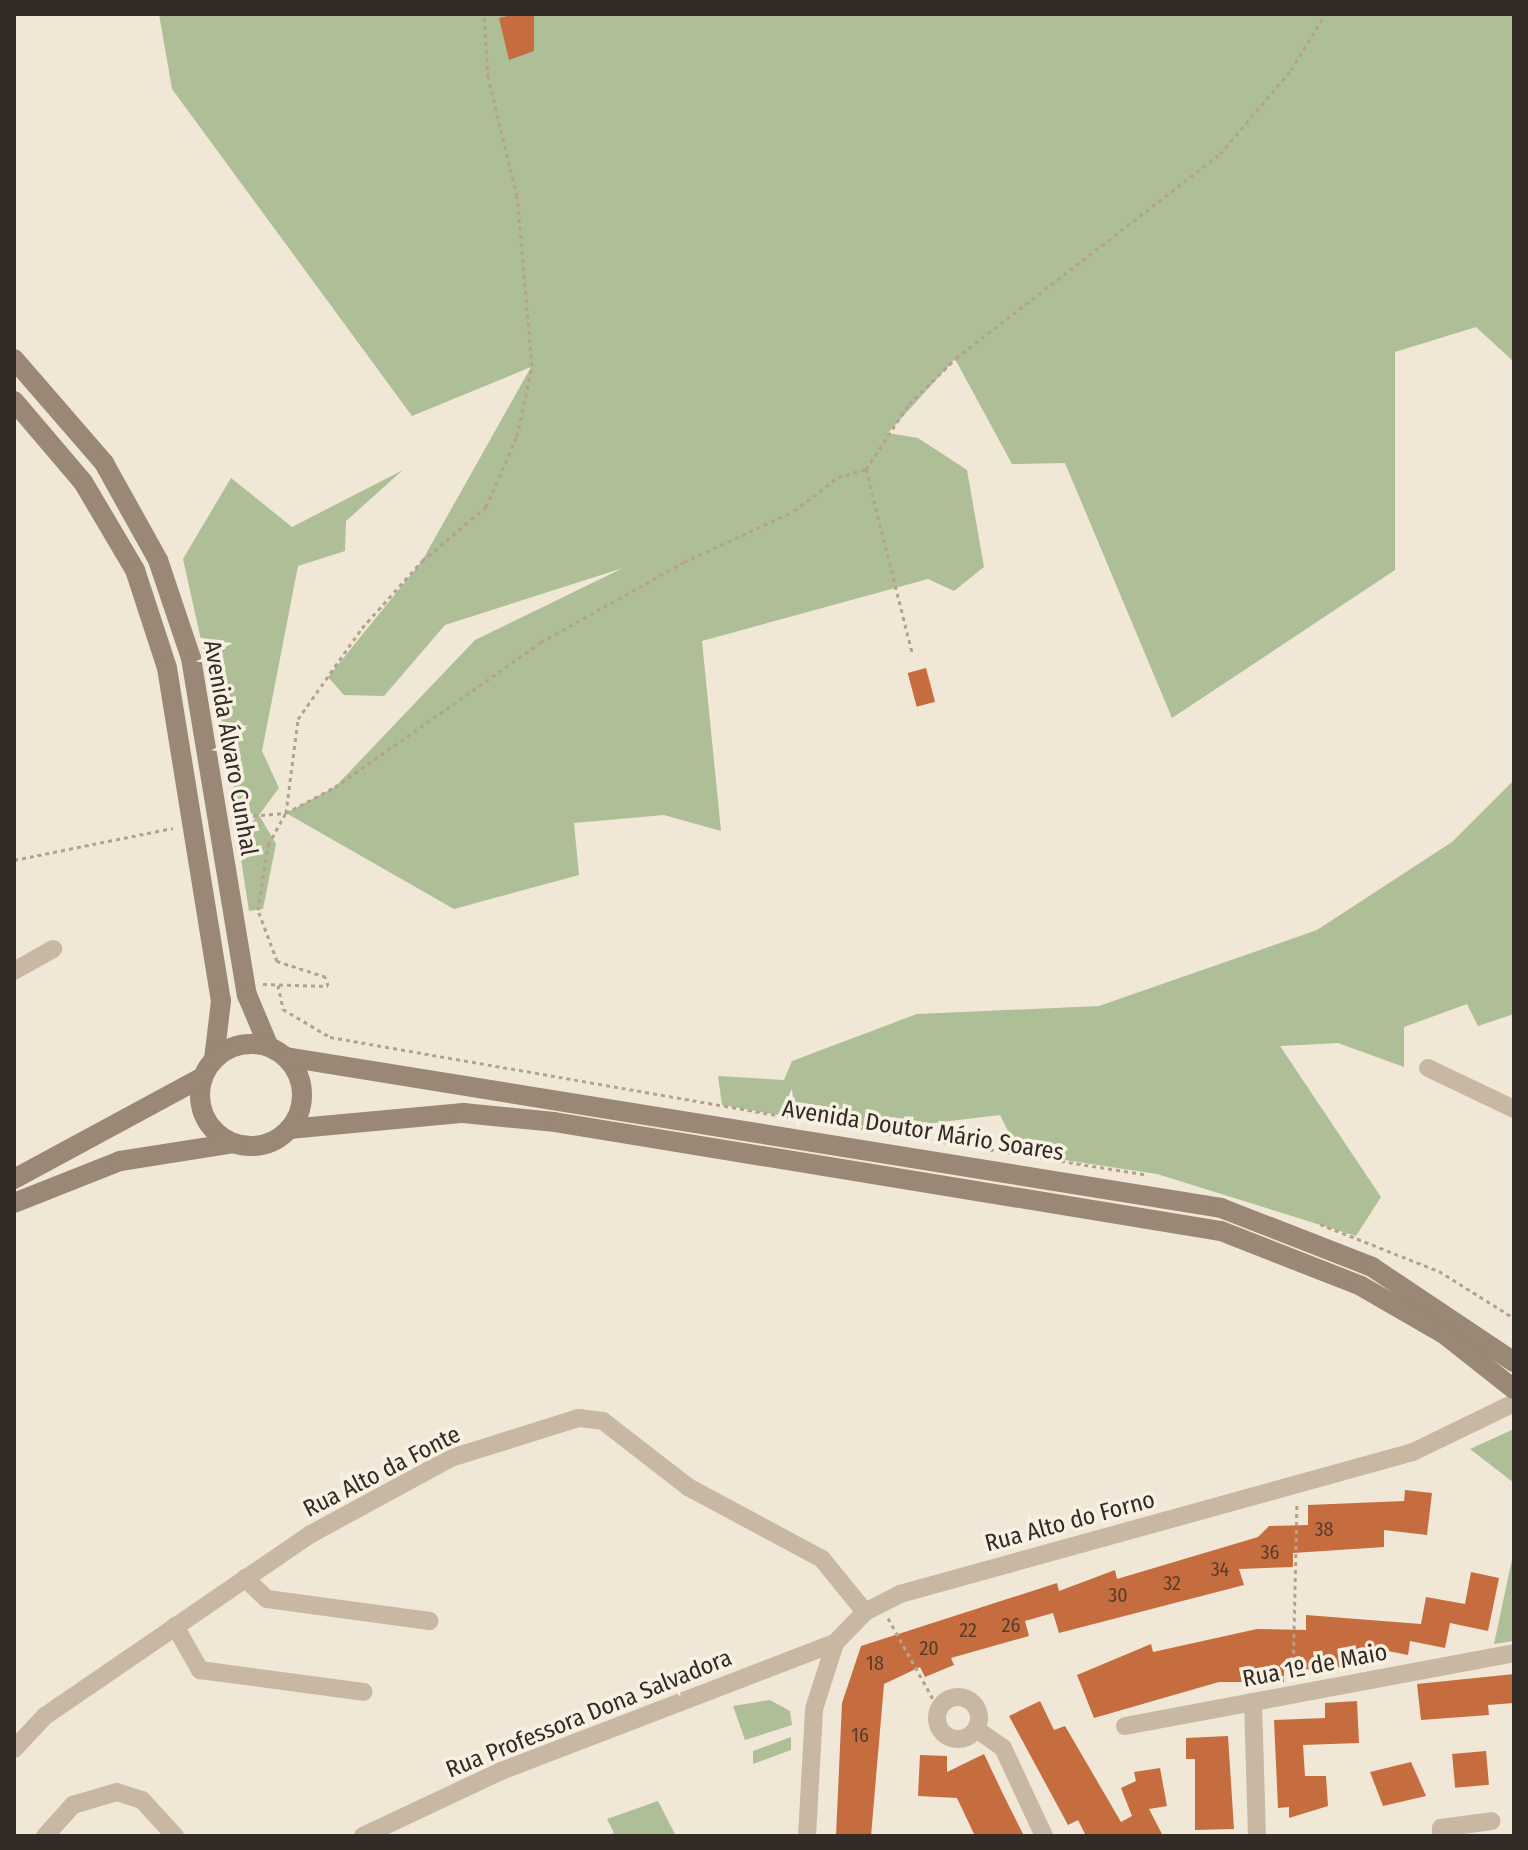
<!DOCTYPE html>
<meta charset="utf-8">
<style>
body{margin:0}
#map{position:relative;width:1528px;height:1850px;overflow:hidden;background:#f0e7d7;font-family:"Fira Sans Condensed",sans-serif}
div>[style]{position:absolute}
[style*='--x']{left:calc(var(--x)*1px);top:calc(var(--y)*1px);width:calc(var(--w)*1px);rotate:calc(var(--a)*1deg)}
.green>*{inset:0;background:#aebf97}
.building>*{inset:0;background:#c66d3f;transform-origin:0 0}
.path>*{height:3px;margin-top:-1.5px;transform-origin:0;background:repeating-linear-gradient(90deg,#b4a28d 0 4px,transparent 0 8px)}
.minor>*{height:18px;margin:-9px;padding:0 9px;transform-origin:9px;border-radius:9px;background:#c8b8a3}
.minor>.ring{margin:-9px;padding:0;box-sizing:content-box;background:none;border:18px solid #c8b8a3;border-radius:50%}
.secondary>*{height:20px;margin:-10px;padding:0 10px;transform-origin:10px;border-radius:10px;background:#9b8775}
.secondary>.ring{margin:-10px;padding:0;box-sizing:content-box;background:none;border:20px solid #9b8775;border-radius:50%}
span{translate:-50% -50%;white-space:nowrap;text-align:center;line-height:1.15;-webkit-text-stroke:7px #f8f1e3;paint-order:stroke}
.number-label{font-size:20px;color:#583c2c}
.number-label span{-webkit-text-stroke-width:0}
.street-label{font-size:24px;color:#332b25}
.frame{position:absolute;inset:0;border:16px solid #332b25;pointer-events:none}
</style>
<div id="map">
<div class="green">
<i style="clip-path:polygon(159px 14px,1514px 14px,1514px 362px,1476px 327px,1395px 352px,1395px 570px,1172px 718px,1065px 463px,1012px 464px,955px 359px,888px 433px,918px 438px,967px 470px,984px 567px,954px 591px,928px 579px,702px 641px,721px 831px,664px 815px,574px 823px,579px 875px,454px 909px,286px 813px,335px 787px,475px 640px,623px 568px,445px 625px,384px 696px,344px 695px,328px 677px,422px 561px,531px 367px,412px 416px,172px 89px)"></i>
<i style="clip-path:polygon(403px 470px,346px 521px,345px 551px,298px 566px,262px 751px,279px 788px,259px 815px,276px 844px,263px 909px,249px 911px,239px 846px,256px 816px,238px 806px,183px 559px,231px 478px,292px 527px)"></i>
<i style="clip-path:polygon(1514px 780px,1514px 1014px,1478px 1026px,1467px 1004px,1404px 1027px,1404px 1067px,1338px 1043px,1280px 1046px,1381px 1197px,1356px 1236px,1157px 1174px,1019px 1153px,1000px 1115px,868px 1131px,722px 1105px,718px 1076px,784px 1080px,792px 1061px,917px 1014px,1099px 1006px,1317px 930px,1452px 842px)"></i>
<i style="clip-path:polygon(1514px 1429px,1514px 1483px,1470px 1449px)"></i>
<i style="clip-path:polygon(1514px 1550px,1514px 1641px,1494px 1644px)"></i>
<i style="clip-path:polygon(770px 1700px,790px 1711px,792px 1725px,745px 1740px,733px 1706px)"></i>
<i style="clip-path:polygon(791px 1737px,791px 1750px,753px 1764px,753px 1751px)"></i>
<i style="clip-path:polygon(658px 1801px,676px 1836px,606px 1836px,614px 1833px,607px 1819px)"></i>
</div>
<div class="building">
<i style="clip-path:polygon(516px 14px,534px 14px,534px 51px,509px 60px,499px 18px)"></i>
<i style="left:926px;top:668px;width:35px;height:19px;rotate:75deg"></i>
<i style="clip-path:polygon(1405px 1490px,1432px 1493px,1427px 1535px,1384px 1530px,1384px 1547px,1293px 1553px,1293px 1567px,1239px 1569px,1244px 1585px,1059px 1633px,1053px 1613px,1025px 1621px,1029px 1636px,951px 1658px,954px 1665px,925px 1677px,920px 1667px,884px 1684px,871px 1836px,836px 1836px,842px 1703px,861px 1646px,1057px 1583px,1059px 1591px,1115px 1570px,1117px 1579px,1258px 1537px,1269px 1526px,1308px 1525px,1308px 1505px,1404px 1501px)"></i>
<i style="clip-path:polygon(1471px 1572px,1499px 1578px,1488px 1631px,1450px 1623px,1445px 1648px,1410px 1641px,1408px 1655px,1373px 1648px,1372px 1666px,1284px 1671px,1284px 1682px,1219px 1682px,1094px 1718px,1077px 1675px,1151px 1644px,1153px 1652px,1257px 1629px,1306px 1630px,1306px 1615px,1421px 1624px,1426px 1597px,1465px 1604px)"></i>
<i style="clip-path:polygon(1514px 1674px,1514px 1703px,1488px 1705px,1489px 1715px,1421px 1720px,1417px 1684px)"></i>
<i style="clip-path:polygon(1040px 1701px,1054px 1730px,1065px 1726px,1121px 1822px,1132px 1816px,1121px 1788px,1136px 1781px,1134px 1772px,1160px 1768px,1167px 1806px,1149px 1809px,1163px 1836px,1086px 1836px,1078px 1820px,1068px 1825px,1009px 1716px)"></i>
<i style="clip-path:polygon(1357px 1701px,1359px 1743px,1303px 1745px,1305px 1776px,1326px 1776px,1328px 1806px,1289px 1818px,1289px 1807px,1278px 1808px,1274px 1720px,1325px 1718px,1325px 1703px)"></i>
<i style="clip-path:polygon(1228px 1736px,1234px 1829px,1195px 1830px,1195px 1759px,1186px 1759px,1186px 1738px)"></i>
<i style="left:1486px;top:1751px;width:34px;height:34px;rotate:85deg"></i>
<i style="clip-path:polygon(984px 1754px,1003px 1794px,1024px 1836px,975px 1836px,957px 1798px,918px 1796px,920px 1755px,947px 1756px,947px 1772px)"></i>
<i style="clip-path:polygon(1411px 1762px,1426px 1796px,1383px 1806px,1370px 1772px)"></i>
</div>
<div class="path">
<i style="--x:866;--y:469;--w:189;--a:75.9"></i>
<i style="--x:237;--y:817;--w:49;--a:-4.7"></i>
<i style="--x:286;--y:813;--w:55;--a:-28"></i>
<i style="--x:335;--y:787;--w:252;--a:-35.1"></i>
<i style="--x:541;--y:642;--w:164;--a:-29.2"></i>
<i style="--x:684;--y:562;--w:121;--a:-24.9"></i>
<i style="--x:794;--y:511;--w:56;--a:-37.7"></i>
<i style="--x:838;--y:477;--w:29;--a:-16"></i>
<i style="--x:866;--y:469;--w:78;--a:-56.5"></i>
<i style="--x:909;--y:404;--w:66;--a:-44.4"></i>
<i style="--x:956;--y:358;--w:334;--a:-37.7"></i>
<i style="--x:1220;--y:154;--w:110;--a:-49.8"></i>
<i style="--x:1291;--y:70;--w:66;--a:-58.7"></i>
<i style="--x:14;--y:860;--w:162;--a:-11.4"></i>
<i style="--x:263;--y:984;--w:65;--a:1.8"></i>
<i style="--x:328;--y:986;--w:9;--a:-103"></i>
<i style="--x:326;--y:977;--w:52;--a:-161.9"></i>
<i style="--x:277;--y:961;--w:54;--a:-110.4"></i>
<i style="--x:258;--y:910;--w:66;--a:-81.3"></i>
<i style="--x:268;--y:845;--w:37;--a:-61"></i>
<i style="--x:286;--y:813;--w:95;--a:-82.7"></i>
<i style="--x:298;--y:719;--w:111;--a:-54.9"></i>
<i style="--x:362;--y:628;--w:90;--a:-48.2"></i>
<i style="--x:422;--y:561;--w:84;--a:-40.2"></i>
<i style="--x:486;--y:507;--w:77;--a:-66.4"></i>
<i style="--x:517;--y:436;--w:72;--a:-77.9"></i>
<i style="--x:532;--y:366;--w:171;--a:-95"></i>
<i style="--x:517;--y:196;--w:122;--a:-103.7"></i>
<i style="--x:488;--y:77;--w:63;--a:-93.6"></i>
<i style="--x:278;--y:985;--w:25;--a:78"></i>
<i style="--x:283;--y:1009;--w:55;--a:30.8"></i>
<i style="--x:330;--y:1037;--w:470;--a:9.9"></i>
<i style="--x:887;--y:1133;--w:264;--a:9.1"></i>
<i style="--x:1320;--y:1224;--w:128;--a:21.6"></i>
<i style="--x:1439;--y:1271;--w:89;--a:32.1"></i>
<i style="--x:888;--y:1618;--w:103;--a:60.9"></i>
<i style="--x:1293;--y:1677;--w:173;--a:-88.7"></i>
</div>
<div class="minor">
<i style="--x:14;--y:971;--w:45;--a:-29.4"></i>
<i style="--x:1428;--y:1068;--w:95;--a:25.5"></i>
<i style="--x:245;--y:1578;--w:30;--a:44"></i>
<i style="--x:267;--y:1599;--w:164;--a:7.7"></i>
<i style="--x:175;--y:1626;--w:51;--a:60.4"></i>
<i style="--x:200;--y:1670;--w:165;--a:7.6"></i>
<i class="ring" style="left:937px;top:1697px;width:24px;height:24px"></i>
<i style="--x:1253;--y:1702;--w:134;--a:88.3"></i>
<i style="--x:1125;--y:1726;--w:396;--a:-10.6"></i>
<i style="--x:976;--y:1729;--w:33;--a:35"></i>
<i style="--x:1003;--y:1748;--w:97;--a:65"></i>
<i style="--x:14;--y:1749;--w:45;--a:-46.8"></i>
<i style="--x:45;--y:1716;--w:322;--a:-34.4"></i>
<i style="--x:311;--y:1534;--w:159;--a:-28.5"></i>
<i style="--x:451;--y:1458;--w:134;--a:-17.4"></i>
<i style="--x:579;--y:1418;--w:24;--a:7"></i>
<i style="--x:603;--y:1421;--w:108;--a:37.8"></i>
<i style="--x:688;--y:1487;--w:152;--a:28.2"></i>
<i style="--x:822;--y:1559;--w:68;--a:50.9"></i>
<i style="--x:45;--y:1836;--w:42;--a:-47.9"></i>
<i style="--x:73;--y:1805;--w:46;--a:-16.5"></i>
<i style="--x:117;--y:1792;--w:26;--a:18"></i>
<i style="--x:142;--y:1800;--w:49;--a:47.5"></i>
<i style="--x:363;--y:1836;--w:153;--a:-25.2"></i>
<i style="--x:501;--y:1771;--w:358;--a:-21"></i>
<i style="--x:807;--y:1836;--w:127;--a:-86.8"></i>
<i style="--x:814;--y:1709;--w:69;--a:-72.3"></i>
<i style="--x:835;--y:1643;--w:43;--a:-45.9"></i>
<i style="--x:865;--y:1612;--w:39;--a:-27"></i>
<i style="--x:900;--y:1594;--w:532;--a:-15.47"></i>
<i style="--x:1413;--y:1452;--w:112;--a:-25.9"></i>
<i style="--x:1441;--y:1836;--w:8;--a:-90"></i>
<i style="--x:1441;--y:1828;--w:51;--a:-7.8"></i>
</div>
<div class="secondary">
<i style="--x:14;--y:359;--w:138;--a:49.1"></i>
<i style="--x:104;--y:463;--w:111;--a:60.9"></i>
<i style="--x:158;--y:560;--w:103;--a:71.4"></i>
<i style="--x:191;--y:658;--w:342;--a:80.6"></i>
<i style="--x:247;--y:995;--w:56;--a:67.1"></i>
<i style="--x:14;--y:401;--w:106;--a:49.6"></i>
<i style="--x:83;--y:482;--w:102;--a:59.4"></i>
<i style="--x:135;--y:570;--w:103;--a:71.9"></i>
<i style="--x:167;--y:668;--w:337;--a:80.8"></i>
<i style="--x:221;--y:1001;--w:59;--a:96.8"></i>
<i class="ring" style="left:200px;top:1044px;width:82px;height:82px"></i>
<i style="--x:286;--y:1057;--w:947;--a:9.17"></i>
<i style="--x:1221;--y:1208;--w:162;--a:21.3"></i>
<i style="--x:1372;--y:1267;--w:171;--a:33.8"></i>
<i style="--x:289;--y:1129;--w:175;--a:-5.3"></i>
<i style="--x:463;--y:1113;--w:91;--a:5.6"></i>
<i style="--x:554;--y:1122;--w:676;--a:9.28"></i>
<i style="--x:1221;--y:1231;--w:150;--a:21.4"></i>
<i style="--x:1361;--y:1286;--w:96;--a:30"></i>
<i style="--x:1444;--y:1334;--w:89;--a:38.2"></i>
<i style="--x:14;--y:1179;--w:215;--a:-28.4"></i>
<i style="--x:14;--y:1203;--w:114;--a:-21.6"></i>
<i style="--x:120;--y:1161;--w:115;--a:-9"></i>
</div>
<div class="number-label">
<span style="left:1324px;top:1529px">38</span>
<span style="left:1270px;top:1552px">36</span>
<span style="left:1220px;top:1569px">34</span>
<span style="left:1172px;top:1583px">32</span>
<span style="left:1118px;top:1595px">30</span>
<span style="left:1011px;top:1625px">26</span>
<span style="left:968px;top:1630px">22</span>
<span style="left:929px;top:1648px">20</span>
<span style="left:875px;top:1663px">18</span>
<span style="left:860px;top:1735px">16</span>
</div>
<div class="street-label">
<span style="left:230px;top:748px;rotate:80deg">Avenida Álvaro Cunhal</span>
<span style="left:923px;top:1131px;rotate:9deg">Avenida Doutor Mário Soares</span>
<span style="left:382px;top:1472px;rotate:-27deg">Rua Alto da Fonte</span>
<span style="left:1070px;top:1522px;rotate:-15deg">Rua Alto do Forno</span>
<span style="left:1315px;top:1666px;rotate:-11deg">Rua 1º de Maio</span>
<span style="left:589px;top:1714px;rotate:-22deg">Rua Professora Dona Salvadora</span>
</div>
<div class="frame"></div>
</div>
